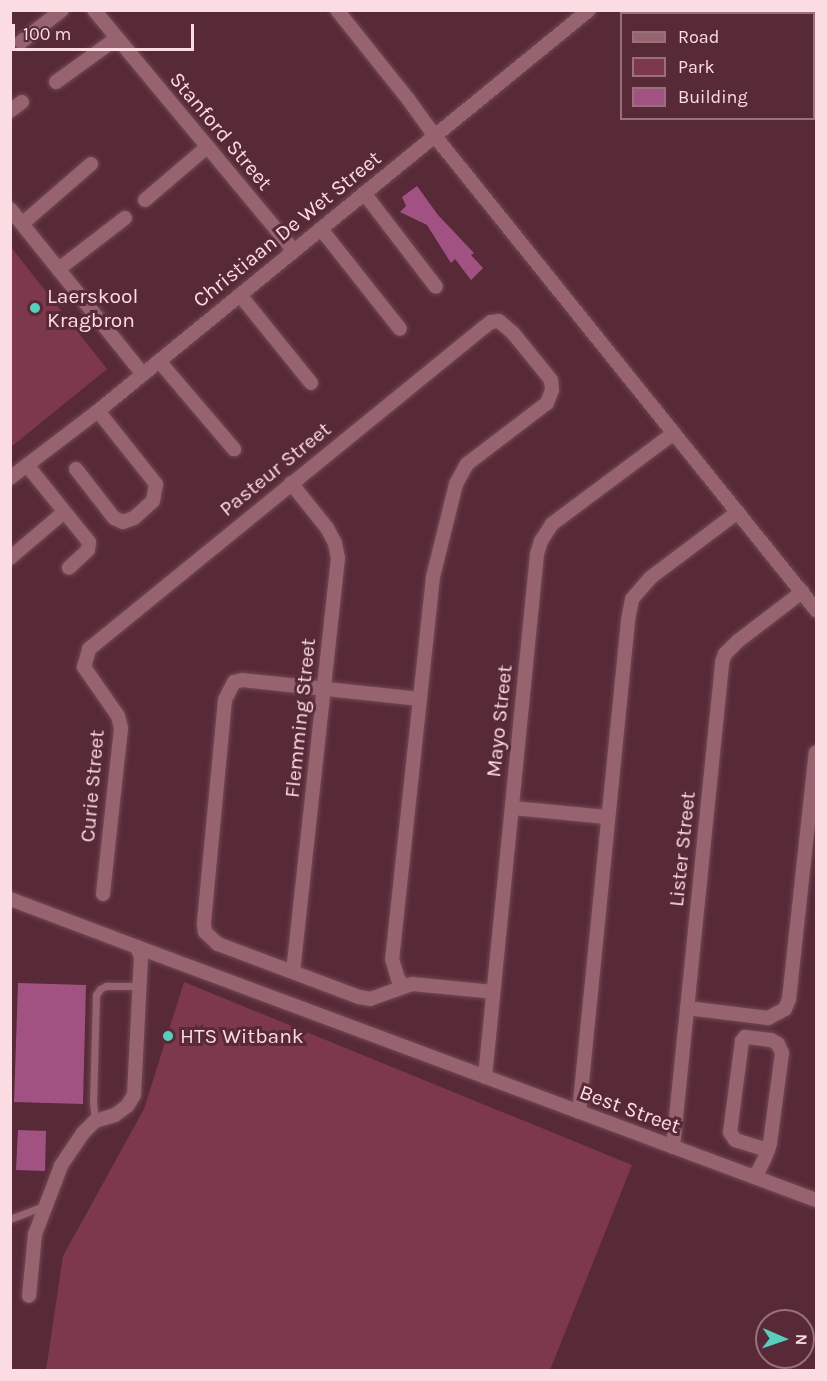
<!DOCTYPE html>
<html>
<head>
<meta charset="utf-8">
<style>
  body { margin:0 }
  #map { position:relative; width:827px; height:1381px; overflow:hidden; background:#582a37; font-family:Karla,sans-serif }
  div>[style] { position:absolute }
  .green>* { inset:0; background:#7d384c }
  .building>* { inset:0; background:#a15283 }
  .roads { filter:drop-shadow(0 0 2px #714955) drop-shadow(0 0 2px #714955) }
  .lane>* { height:7px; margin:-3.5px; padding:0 3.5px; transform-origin:3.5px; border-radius:3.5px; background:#97636f }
  .street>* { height:14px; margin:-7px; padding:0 7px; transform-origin:7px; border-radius:7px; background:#97636f }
  .dots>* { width:16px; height:16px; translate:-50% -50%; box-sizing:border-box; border:3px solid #582a37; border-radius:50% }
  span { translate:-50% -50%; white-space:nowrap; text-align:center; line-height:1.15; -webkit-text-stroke:6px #582a37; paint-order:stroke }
  .street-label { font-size:21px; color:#fbdce2 }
  .poi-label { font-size:21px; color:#fbdce2 }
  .left { translate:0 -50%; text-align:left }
  .frame { position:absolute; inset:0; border:12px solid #fbdce2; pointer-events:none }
  .legend { position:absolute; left:620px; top:12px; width:195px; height:108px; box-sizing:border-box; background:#582a37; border:2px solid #99717b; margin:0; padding:8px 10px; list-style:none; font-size:18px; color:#fbdce2 }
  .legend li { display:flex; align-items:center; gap:12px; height:30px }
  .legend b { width:30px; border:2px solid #99717b }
  .north { position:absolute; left:755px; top:1309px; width:60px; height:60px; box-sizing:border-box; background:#582a37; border:2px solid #99717b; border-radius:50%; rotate:92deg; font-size:16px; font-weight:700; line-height:24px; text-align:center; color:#fbdce2 }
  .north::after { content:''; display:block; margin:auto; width:21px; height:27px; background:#59cebf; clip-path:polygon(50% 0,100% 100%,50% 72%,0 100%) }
  .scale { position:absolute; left:12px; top:24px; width:182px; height:27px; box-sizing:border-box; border:3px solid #fbdce2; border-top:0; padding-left:8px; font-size:18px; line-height:21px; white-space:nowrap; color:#fbdce2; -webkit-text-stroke:4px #582a37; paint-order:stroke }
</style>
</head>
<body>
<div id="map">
  <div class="green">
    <div style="clip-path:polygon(11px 247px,107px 369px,11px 447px,10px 447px)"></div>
    <div style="clip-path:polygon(184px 982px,632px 1165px,550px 1370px,46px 1370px,63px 1256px,144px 1109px)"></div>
  </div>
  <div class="building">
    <div style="clip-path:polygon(417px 186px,438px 215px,474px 253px,471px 255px,483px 268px,471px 280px,455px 259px,451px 263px,427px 225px,400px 212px,406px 206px,402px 197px)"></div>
    <div style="clip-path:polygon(18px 983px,86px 985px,83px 1104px,14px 1102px)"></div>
    <div style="clip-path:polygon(18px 1130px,46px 1131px,45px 1171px,16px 1170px)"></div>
  </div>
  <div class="roads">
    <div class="lane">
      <div style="left:95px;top:1121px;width:18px;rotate:-96deg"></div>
      <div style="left:93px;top:1103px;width:108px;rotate:-88.4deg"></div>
      <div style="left:96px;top:995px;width:7px;rotate:-56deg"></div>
      <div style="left:100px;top:989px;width:7px;rotate:-27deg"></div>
      <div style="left:106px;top:986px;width:33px"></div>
      <div style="left:10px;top:1219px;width:36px;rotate:-21deg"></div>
    </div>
    <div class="street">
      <div style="left:94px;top:10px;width:313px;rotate:50.3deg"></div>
      <div style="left:337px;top:10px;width:114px;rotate:51.4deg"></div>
      <div style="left:408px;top:99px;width:44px;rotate:54.2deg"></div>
      <div style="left:434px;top:135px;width:610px;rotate:51.19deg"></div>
      <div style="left:21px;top:42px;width:52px;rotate:-38deg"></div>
      <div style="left:56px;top:82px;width:75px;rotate:-35.8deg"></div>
      <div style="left:10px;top:111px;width:15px;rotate:-37deg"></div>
      <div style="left:364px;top:193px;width:118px;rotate:52.5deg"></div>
      <div style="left:145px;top:200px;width:82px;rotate:-40.5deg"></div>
      <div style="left:10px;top:209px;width:211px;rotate:51.2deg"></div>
      <div style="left:23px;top:223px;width:90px;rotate:-40.9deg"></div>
      <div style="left:321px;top:229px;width:127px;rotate:51.7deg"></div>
      <div style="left:60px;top:268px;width:82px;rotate:-37.6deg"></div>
      <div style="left:240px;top:295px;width:113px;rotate:51.1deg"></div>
      <div style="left:159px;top:361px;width:116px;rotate:49.6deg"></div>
      <div style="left:27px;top:465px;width:99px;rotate:51.2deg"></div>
      <div style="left:89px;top:542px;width:8px;rotate:97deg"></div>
      <div style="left:88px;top:550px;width:26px;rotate:137deg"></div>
      <div style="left:76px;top:469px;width:62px;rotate:52.2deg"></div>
      <div style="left:114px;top:518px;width:10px;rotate:24deg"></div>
      <div style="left:123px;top:522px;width:12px;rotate:-20deg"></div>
      <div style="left:134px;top:518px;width:25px;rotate:-42deg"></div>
      <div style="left:153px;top:501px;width:17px;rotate:-80deg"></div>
      <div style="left:156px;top:484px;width:93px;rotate:-128.5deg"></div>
      <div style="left:10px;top:478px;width:111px;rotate:-37.3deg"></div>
      <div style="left:98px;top:411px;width:634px;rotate:-39.24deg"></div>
      <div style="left:291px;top:483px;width:58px;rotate:51.3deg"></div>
      <div style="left:327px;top:528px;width:17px;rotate:62deg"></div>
      <div style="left:335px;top:543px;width:15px;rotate:79deg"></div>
      <div style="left:338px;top:558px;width:416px;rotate:96.2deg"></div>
      <div style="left:10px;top:558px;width:71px;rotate:-40.4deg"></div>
      <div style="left:420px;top:699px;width:179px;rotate:-173.9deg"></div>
      <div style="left:242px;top:680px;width:8px;rotate:166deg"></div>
      <div style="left:234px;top:682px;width:20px;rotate:117deg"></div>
      <div style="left:225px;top:700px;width:225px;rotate:95.4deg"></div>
      <div style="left:204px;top:924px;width:8px;rotate:83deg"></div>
      <div style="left:205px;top:932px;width:18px;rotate:43deg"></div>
      <div style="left:218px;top:944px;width:151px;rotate:20.6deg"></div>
      <div style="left:359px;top:997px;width:11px;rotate:10deg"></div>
      <div style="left:370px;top:999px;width:45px;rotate:-19.7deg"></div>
      <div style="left:412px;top:984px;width:81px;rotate:5.6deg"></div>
      <div style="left:512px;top:808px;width:96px;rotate:5.4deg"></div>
      <div style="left:103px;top:894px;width:167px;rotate:-83.8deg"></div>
      <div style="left:121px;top:728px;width:12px;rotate:-104deg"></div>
      <div style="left:118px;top:716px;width:60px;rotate:-124.8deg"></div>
      <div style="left:84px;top:667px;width:19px;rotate:-74deg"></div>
      <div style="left:89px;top:649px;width:508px;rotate:-39.17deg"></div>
      <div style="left:483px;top:328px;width:10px;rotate:-37deg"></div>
      <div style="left:491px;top:322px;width:8px;rotate:-7deg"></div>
      <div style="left:499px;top:321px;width:18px;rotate:41deg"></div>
      <div style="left:513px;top:333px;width:60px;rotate:51deg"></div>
      <div style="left:551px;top:380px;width:10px;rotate:84deg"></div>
      <div style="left:552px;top:390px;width:14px;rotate:111deg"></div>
      <div style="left:547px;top:403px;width:101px;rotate:142.7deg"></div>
      <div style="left:467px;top:464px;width:23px;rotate:119deg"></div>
      <div style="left:456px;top:484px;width:96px;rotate:103.9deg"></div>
      <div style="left:433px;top:577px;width:384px;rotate:96.1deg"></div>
      <div style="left:392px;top:959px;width:21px;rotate:73deg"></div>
      <div style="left:398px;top:979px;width:8px;rotate:50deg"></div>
      <div style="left:10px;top:899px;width:136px;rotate:20.7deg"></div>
      <div style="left:137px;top:947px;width:11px;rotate:68deg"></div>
      <div style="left:141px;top:957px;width:138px;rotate:92.9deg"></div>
      <div style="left:134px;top:1095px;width:13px;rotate:122deg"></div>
      <div style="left:127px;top:1106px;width:15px;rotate:143deg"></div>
      <div style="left:115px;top:1115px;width:21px;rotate:163deg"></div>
      <div style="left:95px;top:1121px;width:17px;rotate:135deg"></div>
      <div style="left:83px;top:1133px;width:40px;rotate:124deg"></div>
      <div style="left:61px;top:1166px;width:73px;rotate:110.9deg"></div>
      <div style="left:35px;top:1234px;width:62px;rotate:95.5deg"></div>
      <div style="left:137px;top:947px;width:725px;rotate:20.44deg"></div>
      <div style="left:687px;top:1008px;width:82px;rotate:7deg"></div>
      <div style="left:768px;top:1018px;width:19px;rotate:-28deg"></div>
      <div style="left:785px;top:1009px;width:11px;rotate:-68deg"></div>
      <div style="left:789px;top:999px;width:248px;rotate:-83.8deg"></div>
      <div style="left:485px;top:1077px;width:526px;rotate:-84.32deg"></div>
      <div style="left:537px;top:554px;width:14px;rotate:-73deg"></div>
      <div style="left:541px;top:541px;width:20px;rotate:-57deg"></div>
      <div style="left:552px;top:524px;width:152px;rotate:-36.7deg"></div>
      <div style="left:579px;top:1112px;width:494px;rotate:-84.3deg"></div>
      <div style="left:628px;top:620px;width:21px;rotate:-79deg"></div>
      <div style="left:632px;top:599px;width:28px;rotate:-49deg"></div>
      <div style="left:650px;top:578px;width:110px;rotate:-36.9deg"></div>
      <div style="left:673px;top:1147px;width:487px;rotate:-84.2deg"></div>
      <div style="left:722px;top:662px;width:9px;rotate:-69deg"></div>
      <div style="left:725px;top:654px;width:18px;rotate:-45deg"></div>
      <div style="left:738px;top:641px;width:81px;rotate:-37.4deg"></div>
      <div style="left:755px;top:1177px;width:19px;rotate:-62deg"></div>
      <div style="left:764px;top:1160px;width:11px;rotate:-68deg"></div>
      <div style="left:768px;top:1150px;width:7px;rotate:-74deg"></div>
      <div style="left:770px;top:1143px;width:91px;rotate:-82.4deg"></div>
      <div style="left:782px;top:1053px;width:10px;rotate:-114deg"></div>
      <div style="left:778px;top:1044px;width:8px;rotate:-150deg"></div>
      <div style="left:771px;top:1040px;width:26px;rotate:-173deg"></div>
      <div style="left:745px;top:1037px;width:5px;rotate:127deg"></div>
      <div style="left:742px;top:1041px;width:92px;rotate:97.5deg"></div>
      <div style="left:730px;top:1132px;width:9px;rotate:58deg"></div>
      <div style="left:735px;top:1140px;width:34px;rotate:17deg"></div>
    </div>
  </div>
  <div class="dots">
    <div style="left:35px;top:308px;background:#59cebf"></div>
    <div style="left:168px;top:1036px;background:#59cebf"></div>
  </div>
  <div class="street-label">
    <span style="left:221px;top:131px;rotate:50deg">Stanford Street</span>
    <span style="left:287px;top:229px;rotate:-39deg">Christiaan De Wet Street</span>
    <span style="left:275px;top:469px;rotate:-39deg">Pasteur Street</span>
    <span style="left:300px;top:718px;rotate:-84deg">Flemming Street</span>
    <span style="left:499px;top:721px;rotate:-84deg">Mayo Street</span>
    <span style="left:92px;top:786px;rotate:-85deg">Curie Street</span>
    <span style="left:682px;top:849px;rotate:-84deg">Lister Street</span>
    <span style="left:630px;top:1109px;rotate:20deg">Best Street</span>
  </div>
  <div class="poi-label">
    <span class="left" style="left:47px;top:308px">Laerskool<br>Kragbron</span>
    <span class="left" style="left:180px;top:1036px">HTS Witbank</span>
  </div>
  <div class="frame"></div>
  <ul class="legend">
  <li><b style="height:8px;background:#97636f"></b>Road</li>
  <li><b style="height:16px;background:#7d384c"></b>Park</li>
  <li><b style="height:16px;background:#a15283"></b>Building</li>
  </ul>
  <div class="north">N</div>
  <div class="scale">100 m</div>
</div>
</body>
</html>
